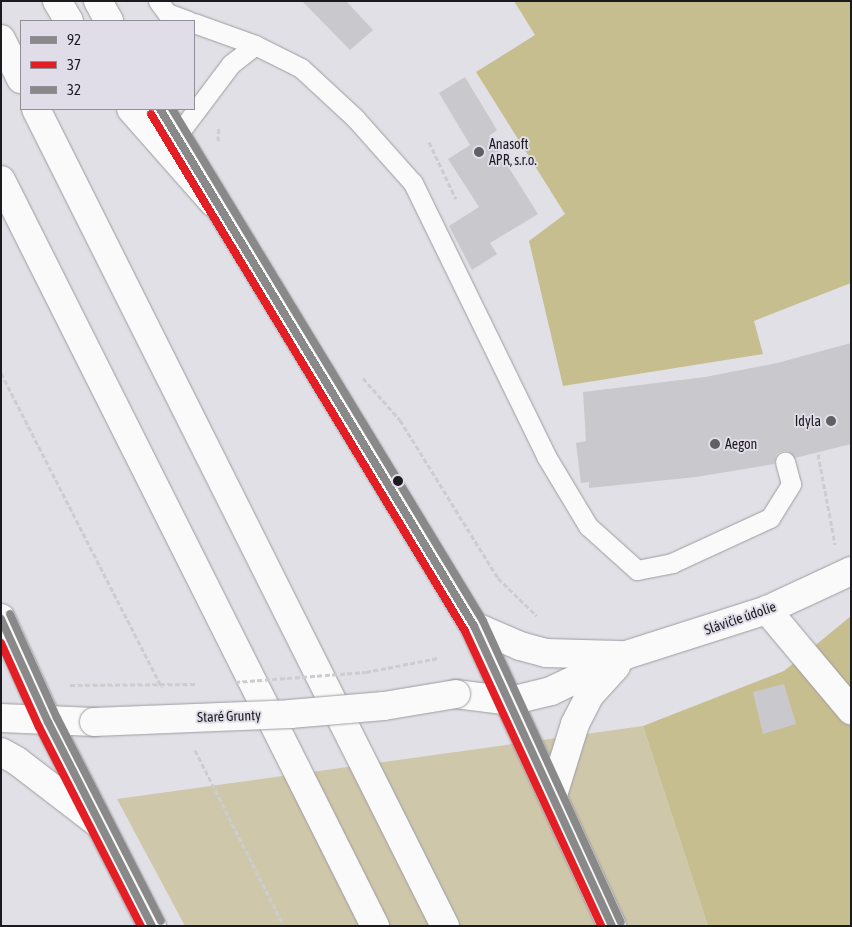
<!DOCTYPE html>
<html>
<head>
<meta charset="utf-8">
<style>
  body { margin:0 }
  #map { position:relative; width:852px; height:927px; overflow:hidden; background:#e1e0e6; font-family:"Asap Condensed",sans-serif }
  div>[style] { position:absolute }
  .green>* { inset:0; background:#cec7aa }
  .forest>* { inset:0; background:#c7be90 }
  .building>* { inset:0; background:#c9c8cd }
  .path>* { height:3px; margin-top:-1.5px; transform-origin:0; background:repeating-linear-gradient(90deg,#cdccce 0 5px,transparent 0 7.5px) }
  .roads { filter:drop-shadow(0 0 1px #9d9ca1) drop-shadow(0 0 1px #9d9ca1) }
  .lane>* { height:19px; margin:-9.5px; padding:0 9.5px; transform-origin:9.5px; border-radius:9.5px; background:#fafafb }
  .street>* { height:28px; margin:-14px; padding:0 14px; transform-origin:14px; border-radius:14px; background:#fafafb }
  .secondary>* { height:28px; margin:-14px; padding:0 14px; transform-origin:14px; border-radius:14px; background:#fafafb }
  .primary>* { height:28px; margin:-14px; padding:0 14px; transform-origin:14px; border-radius:14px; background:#fafafb }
  .highway>* { height:28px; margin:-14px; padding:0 14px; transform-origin:14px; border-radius:14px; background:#fafafb }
  .path-bridge>* { height:3px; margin-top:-1.5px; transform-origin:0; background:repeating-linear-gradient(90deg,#cdccce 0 5px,transparent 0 7.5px) }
  .bridges { filter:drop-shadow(0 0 1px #9d9ca1) drop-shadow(0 0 1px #9d9ca1) }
  .secondary-bridge>* { height:28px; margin:-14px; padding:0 14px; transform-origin:14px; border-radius:14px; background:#fafafb }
  .bus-1>* { height:8px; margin:-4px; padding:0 4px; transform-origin:4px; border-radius:4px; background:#898989 }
  .bus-2>* { height:8px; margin:-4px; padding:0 4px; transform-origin:4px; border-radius:4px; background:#e31e24 }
  .bus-3>* { height:8px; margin:-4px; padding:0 4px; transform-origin:4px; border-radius:4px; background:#898989 }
  .dots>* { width:14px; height:14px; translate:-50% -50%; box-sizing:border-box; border:2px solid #e0dde9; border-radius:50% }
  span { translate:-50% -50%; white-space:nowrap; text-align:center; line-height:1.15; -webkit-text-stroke:4px #e0dde9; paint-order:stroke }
  .poi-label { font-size:14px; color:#1b1a1e }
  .left { translate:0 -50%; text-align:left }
  .right { translate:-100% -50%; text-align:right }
  .street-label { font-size:14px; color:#1b1a1e }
  .frame { position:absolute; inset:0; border:2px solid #1b1a1e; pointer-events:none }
  .legend { position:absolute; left:20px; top:20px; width:175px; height:90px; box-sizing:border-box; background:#e0dde9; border:1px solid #918f98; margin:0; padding:6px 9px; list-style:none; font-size:15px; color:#1b1a1e }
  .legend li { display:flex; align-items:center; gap:10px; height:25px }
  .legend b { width:25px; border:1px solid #918f98 }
</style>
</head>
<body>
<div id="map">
  <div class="green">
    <div style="clip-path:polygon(643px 726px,708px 926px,185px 926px,117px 799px)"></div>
  </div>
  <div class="forest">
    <div style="clip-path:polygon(514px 1px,851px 1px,851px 283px,754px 321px,763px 354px,563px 386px,529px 241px,565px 214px,476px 72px,535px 35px)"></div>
    <div style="clip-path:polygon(851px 616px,851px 926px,708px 926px,643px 726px,784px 671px)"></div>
  </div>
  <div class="building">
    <div style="clip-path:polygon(302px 1px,346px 1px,373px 30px,350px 50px)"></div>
    <div style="clip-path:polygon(465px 77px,497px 130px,489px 136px,538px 214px,490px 243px,497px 254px,472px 270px,449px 226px,479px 207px,448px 159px,470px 145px,439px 93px)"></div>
    <div style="clip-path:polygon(851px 343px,851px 444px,795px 458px,788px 451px,783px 451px,777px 454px,774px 464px,696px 477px,589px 488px,589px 482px,581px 483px,576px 443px,586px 441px,583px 392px,705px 377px,777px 363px)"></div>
    <div style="clip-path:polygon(784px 684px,796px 724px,763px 734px,753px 692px)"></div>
  </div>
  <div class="path">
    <div style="left:218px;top:141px;width:14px;rotate:-86deg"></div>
    <div style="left:429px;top:142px;width:63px;rotate:64.7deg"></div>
    <div style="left:1px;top:373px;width:353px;rotate:62.9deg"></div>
    <div style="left:363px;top:378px;width:56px;rotate:48.6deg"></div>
    <div style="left:400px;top:420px;width:186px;rotate:58.2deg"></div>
    <div style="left:498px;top:578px;width:54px;rotate:44.3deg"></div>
    <div style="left:818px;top:454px;width:92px;rotate:79.3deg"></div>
    <div style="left:195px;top:750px;width:197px;rotate:63.2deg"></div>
  </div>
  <div class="roads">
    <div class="lane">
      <div style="left:158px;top:1px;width:15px;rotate:53deg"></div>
      <div style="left:167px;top:13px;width:23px;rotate:20deg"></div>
      <div style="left:194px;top:23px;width:65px;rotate:19.8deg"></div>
      <div style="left:255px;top:45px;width:51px;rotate:26.6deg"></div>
      <div style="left:301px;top:68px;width:74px;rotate:42.8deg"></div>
      <div style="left:355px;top:118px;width:87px;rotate:48.3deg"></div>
      <div style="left:413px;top:183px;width:304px;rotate:64deg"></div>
      <div style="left:546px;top:456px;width:82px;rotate:59deg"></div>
      <div style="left:588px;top:526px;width:66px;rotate:41.9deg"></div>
      <div style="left:637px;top:570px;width:36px;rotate:-11deg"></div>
      <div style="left:672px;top:563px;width:108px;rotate:-24.7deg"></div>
      <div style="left:770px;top:518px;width:40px;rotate:-58deg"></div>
      <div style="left:791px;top:484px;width:23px;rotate:-105deg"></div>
      <div style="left:176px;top:137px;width:91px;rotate:-53deg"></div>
      <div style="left:231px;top:64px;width:31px;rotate:-38deg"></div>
    </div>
    <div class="street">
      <div style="left:767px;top:610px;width:131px;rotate:50deg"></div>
      <div style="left:474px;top:626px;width:50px;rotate:23.5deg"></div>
      <div style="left:520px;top:646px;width:27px;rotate:15deg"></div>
      <div style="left:546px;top:653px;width:73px;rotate:1.6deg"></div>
      <div style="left:510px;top:701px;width:42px;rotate:-13.7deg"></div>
      <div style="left:551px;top:691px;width:83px;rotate:-25.6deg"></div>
      <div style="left:626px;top:655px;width:148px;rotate:-17.7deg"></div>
      <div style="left:767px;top:610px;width:93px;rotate:-24.9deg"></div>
      <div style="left:553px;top:795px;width:74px;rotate:-72.8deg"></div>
      <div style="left:575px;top:724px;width:33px;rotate:-63deg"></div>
      <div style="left:590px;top:695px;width:39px;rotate:-48deg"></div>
    </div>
    <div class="secondary">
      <div style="left:456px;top:694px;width:54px;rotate:7.4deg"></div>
      <div style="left:1px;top:718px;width:93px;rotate:2.5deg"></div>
      <div style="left:1px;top:752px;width:18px;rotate:29deg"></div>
      <div style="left:17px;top:761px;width:103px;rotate:37.5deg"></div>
    </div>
    <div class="primary">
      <div style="left:98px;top:1px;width:23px;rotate:61deg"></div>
      <div style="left:160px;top:109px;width:605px;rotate:58.73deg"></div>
      <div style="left:474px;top:626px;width:330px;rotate:65.3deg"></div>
      <div style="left:1px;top:618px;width:114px;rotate:65.7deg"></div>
      <div style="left:48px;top:722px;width:229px;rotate:63deg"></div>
    </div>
    <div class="highway">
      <div style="left:57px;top:1px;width:23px;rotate:59deg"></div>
      <div style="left:1px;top:39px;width:45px;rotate:63.4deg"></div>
      <div style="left:36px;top:109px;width:914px;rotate:63.41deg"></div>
      <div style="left:131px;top:109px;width:125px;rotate:48.6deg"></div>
      <div style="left:1px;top:180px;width:835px;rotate:63.37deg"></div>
    </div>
  </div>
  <div class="path-bridge">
    <div style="left:235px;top:682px;width:131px;rotate:-4.4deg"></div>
    <div style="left:366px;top:672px;width:73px;rotate:-11deg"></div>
    <div style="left:70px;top:685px;width:127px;rotate:-0.5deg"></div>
  </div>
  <div class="bridges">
    <div class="secondary-bridge">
      <div style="left:94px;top:722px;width:196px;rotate:-2.3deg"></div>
      <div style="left:290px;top:714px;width:94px;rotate:-4.9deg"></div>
      <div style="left:384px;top:706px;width:73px;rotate:-9.5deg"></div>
    </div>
  </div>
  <div class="bus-1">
    <div style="left:160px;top:109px;width:605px;rotate:58.73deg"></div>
    <div style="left:474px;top:626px;width:330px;rotate:65.3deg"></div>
    <div style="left:1px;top:619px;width:113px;rotate:65.5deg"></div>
    <div style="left:48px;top:722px;width:229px;rotate:63deg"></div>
  </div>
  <div class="bus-2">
    <div style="left:151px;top:114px;width:605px;rotate:58.73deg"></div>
    <div style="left:465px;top:631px;width:325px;rotate:65.2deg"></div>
    <div style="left:1px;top:643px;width:92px;rotate:65.7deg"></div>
    <div style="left:39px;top:727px;width:224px;rotate:62.9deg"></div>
  </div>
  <div class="bus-3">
    <div style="left:172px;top:109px;width:599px;rotate:58.72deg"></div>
    <div style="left:483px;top:621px;width:331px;rotate:65.4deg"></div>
    <div style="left:10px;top:614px;width:114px;rotate:65.7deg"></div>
    <div style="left:57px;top:718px;width:228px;rotate:62.9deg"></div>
  </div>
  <div class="dots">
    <div style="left:479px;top:152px;background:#605f64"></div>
    <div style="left:831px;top:421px;background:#605f64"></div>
    <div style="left:715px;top:444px;background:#605f64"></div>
    <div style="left:398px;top:481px;background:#1b1a1e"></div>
  </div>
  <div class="poi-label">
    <span class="left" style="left:489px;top:152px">Anasoft<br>APR, s.r.o.</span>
    <span class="right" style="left:821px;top:421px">Idyla</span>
    <span class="left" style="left:725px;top:444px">Aegon</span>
  </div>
  <div class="street-label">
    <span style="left:740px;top:618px;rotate:-19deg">Slávičie údolie</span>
    <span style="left:229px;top:716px;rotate:-2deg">Staré Grunty</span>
  </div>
  <div class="frame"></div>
  <ul class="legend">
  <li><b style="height:6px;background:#898989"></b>92</li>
  <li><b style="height:6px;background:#e31e24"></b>37</li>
  <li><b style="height:6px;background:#898989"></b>32</li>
  </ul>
</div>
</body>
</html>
